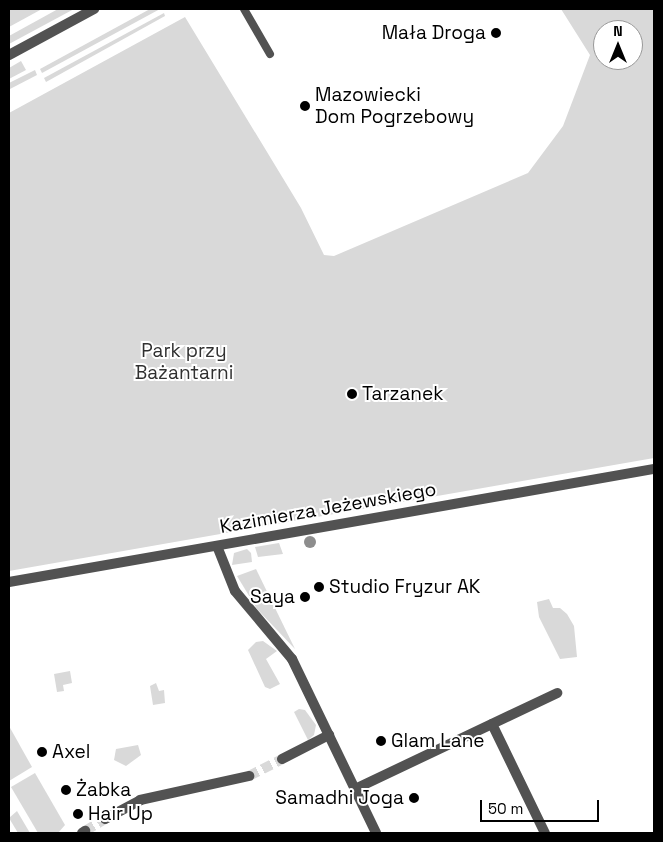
<!DOCTYPE html>
<html>
<head>
<meta charset="utf-8">
<style>
  body { margin:0 }
  #map { position:relative; width:663px; height:842px; overflow:hidden; background:#fff; font-family:"Space Grotesk",sans-serif }
  div>[style] { position:absolute }
  .green>* { inset:0; background:#d9d9d9 }
  .street-tunnel>* { height:10px; margin-top:-5px; transform-origin:0; background:repeating-linear-gradient(90deg,#d9d9d9 0 10px,transparent 0 15px) }
  .lane>* { height:8px; margin:-4px; padding:0 4px; transform-origin:4px; border-radius:4px; background:#525252 }
  .street>* { height:10px; margin:-5px; padding:0 5px; transform-origin:5px; border-radius:5px; background:#525252 }
  .trees>* { width:12px; height:12px; margin:-6px; border-radius:50%; background:#8d8d8d }
  .dots>* { width:14px; height:14px; translate:-50% -50%; box-sizing:border-box; border:2px solid #fff; border-radius:50% }
  span { translate:-50% -50%; white-space:nowrap; text-align:center; line-height:1.15; -webkit-text-stroke:4px #fff; paint-order:stroke }
  .poi-label { font-size:19px; color:#000 }
  .right { translate:-100% -50%; text-align:right }
  .left { translate:0 -50%; text-align:left }
  .park-label { font-size:19px; color:#303030 }
  .street-label { font-size:19px; color:#000 }
  .frame { position:absolute; inset:0; border:10px solid #000; pointer-events:none }
  .north { position:absolute; left:593px; top:20px; width:50px; height:50px; box-sizing:border-box; background:#fff; border:1px solid #999; border-radius:50%; rotate:0deg; font-size:14px; font-weight:700; line-height:20px; text-align:center; color:#000 }
  .north::after { content:''; display:block; margin:auto; width:18px; height:22px; background:#000; clip-path:polygon(50% 0,100% 100%,50% 72%,0 100%) }
  .scale { position:absolute; left:480px; top:800px; width:119px; height:22px; box-sizing:border-box; border:2px solid #000; border-top:0; padding-left:6px; font-size:15px; line-height:18px; white-space:nowrap; color:#000; -webkit-text-stroke:4px #fff; paint-order:stroke }
</style>
</head>
<body>
<div id="map">
  <div class="green">
    <div style="clip-path:polygon(9px 9px,42px 9px,9px 27px)"></div>
    <div style="clip-path:polygon(58px 9px,74px 9px,9px 44px,9px 36px)"></div>
    <div style="clip-path:polygon(150px 9px,160px 9px,42px 73px,40px 69px)"></div>
    <div style="clip-path:polygon(evenodd,561px 9px,654px 9px,654px 458px,9px 571px,9px 113px,185px 17px,301px 208px,324px 255px,334px 256px,528px 173px,563px 126px,590px 55px,561px 9px,603px 30px,633px 30px,633px 60px,603px 60px,603px 30px)"></div>
    <div style="clip-path:polygon(164px 13px,165px 16px,46px 82px,44px 78px)"></div>
    <div style="clip-path:polygon(21px 61px,26px 70px,9px 79px,9px 68px)"></div>
    <div style="clip-path:polygon(35px 70px,37px 75px,10px 89px,9px 83px)"></div>
    <div style="clip-path:polygon(279px 543px,283px 554px,258px 557px,255px 547px)"></div>
    <div style="clip-path:polygon(247px 549px,251px 553px,252px 562px,232px 565px,234px 553px)"></div>
    <div style="clip-path:polygon(256px 569px,295px 649px,257px 609px,237px 576px)"></div>
    <div style="clip-path:polygon(549px 599px,553px 608px,560px 608px,567px 614px,574px 626px,577px 657px,560px 659px,539px 617px,537px 602px)"></div>
    <div style="clip-path:polygon(263px 641px,277px 651px,266px 659px,280px 684px,270px 689px,265px 687px,248px 650px,256px 642px)"></div>
    <div style="clip-path:polygon(70px 671px,72px 683px,63px 685px,64px 691px,57px 692px,54px 674px)"></div>
    <div style="clip-path:polygon(156px 683px,159px 691px,164px 690px,165px 703px,153px 705px,150px 686px)"></div>
    <div style="clip-path:polygon(299px 709px,305px 710px,316px 725px,314px 735px,308px 740px,294px 712px)"></div>
    <div style="clip-path:polygon(9px 726px,32px 767px,9px 781px)"></div>
    <div style="clip-path:polygon(138px 745px,141px 755px,126px 766px,114px 760px,116px 749px)"></div>
    <div style="clip-path:polygon(35px 773px,65px 825px,58px 833px,38px 833px,11px 787px)"></div>
    <div style="clip-path:polygon(17px 811px,30px 833px,18px 833px,9px 818px)"></div>
  </div>
  <div class="street-tunnel">
    <div style="left:249px;top:776px;width:37px;rotate:-27deg"></div>
    <div style="left:85px;top:831px;width:23px;rotate:-31deg"></div>
  </div>
  <div class="lane">
    <div style="left:244px;top:9px;width:52px;rotate:60deg"></div>
  </div>
  <div class="street">
    <div style="left:9px;top:55px;width:97px;rotate:-28.4deg"></div>
    <div style="left:217px;top:546px;width:48px;rotate:68.2deg"></div>
    <div style="left:235px;top:591px;width:89px;rotate:50deg"></div>
    <div style="left:292px;top:659px;width:193px;rotate:64.2deg"></div>
    <div style="left:9px;top:582px;width:655px;rotate:-9.94deg"></div>
    <div style="left:492px;top:724px;width:121px;rotate:64.1deg"></div>
    <div style="left:282px;top:759px;width:53px;rotate:-27.1deg"></div>
    <div style="left:355px;top:789px;width:224px;rotate:-25.4deg"></div>
    <div style="left:105px;top:819px;width:40px;rotate:-28deg"></div>
    <div style="left:140px;top:800px;width:112px;rotate:-12.4deg"></div>
    <div style="left:82px;top:833px;width:4px;rotate:-34deg"></div>
  </div>
  <div class="trees">
    <div style="left:310px;top:542px"></div>
  </div>
  <div class="dots">
    <div style="left:496px;top:33px;background:#000"></div>
    <div style="left:305px;top:106px;background:#000"></div>
    <div style="left:352px;top:394px;background:#000"></div>
    <div style="left:319px;top:587px;background:#000"></div>
    <div style="left:305px;top:597px;background:#000"></div>
    <div style="left:381px;top:741px;background:#000"></div>
    <div style="left:42px;top:752px;background:#000"></div>
    <div style="left:66px;top:790px;background:#000"></div>
    <div style="left:414px;top:798px;background:#000"></div>
    <div style="left:78px;top:814px;background:#000"></div>
  </div>
  <div class="poi-label">
    <span class="right" style="left:486px;top:33px">Mała Droga</span>
    <span class="left" style="left:315px;top:106px">Mazowiecki<br>Dom Pogrzebowy</span>
    <span class="left" style="left:362px;top:394px">Tarzanek</span>
    <span class="left" style="left:329px;top:587px">Studio Fryzur AK</span>
    <span class="right" style="left:295px;top:597px">Saya</span>
    <span class="left" style="left:391px;top:741px">Glam Lane</span>
    <span class="left" style="left:52px;top:752px">Axel</span>
    <span class="left" style="left:76px;top:790px">Żabka</span>
    <span class="right" style="left:404px;top:798px">Samadhi Joga</span>
    <span class="left" style="left:88px;top:814px">Hair Up</span>
  </div>
  <div class="park-label">
    <span style="left:184px;top:362px">Park przy<br>Bażantarni</span>
  </div>
  <div class="street-label">
    <span style="left:328px;top:508px;rotate:-10deg">Kazimierza Jeżewskiego</span>
  </div>
  <div class="frame"></div>
  <div class="north">N</div>
  <div class="scale">50 m</div>
</div>
</body>
</html>
